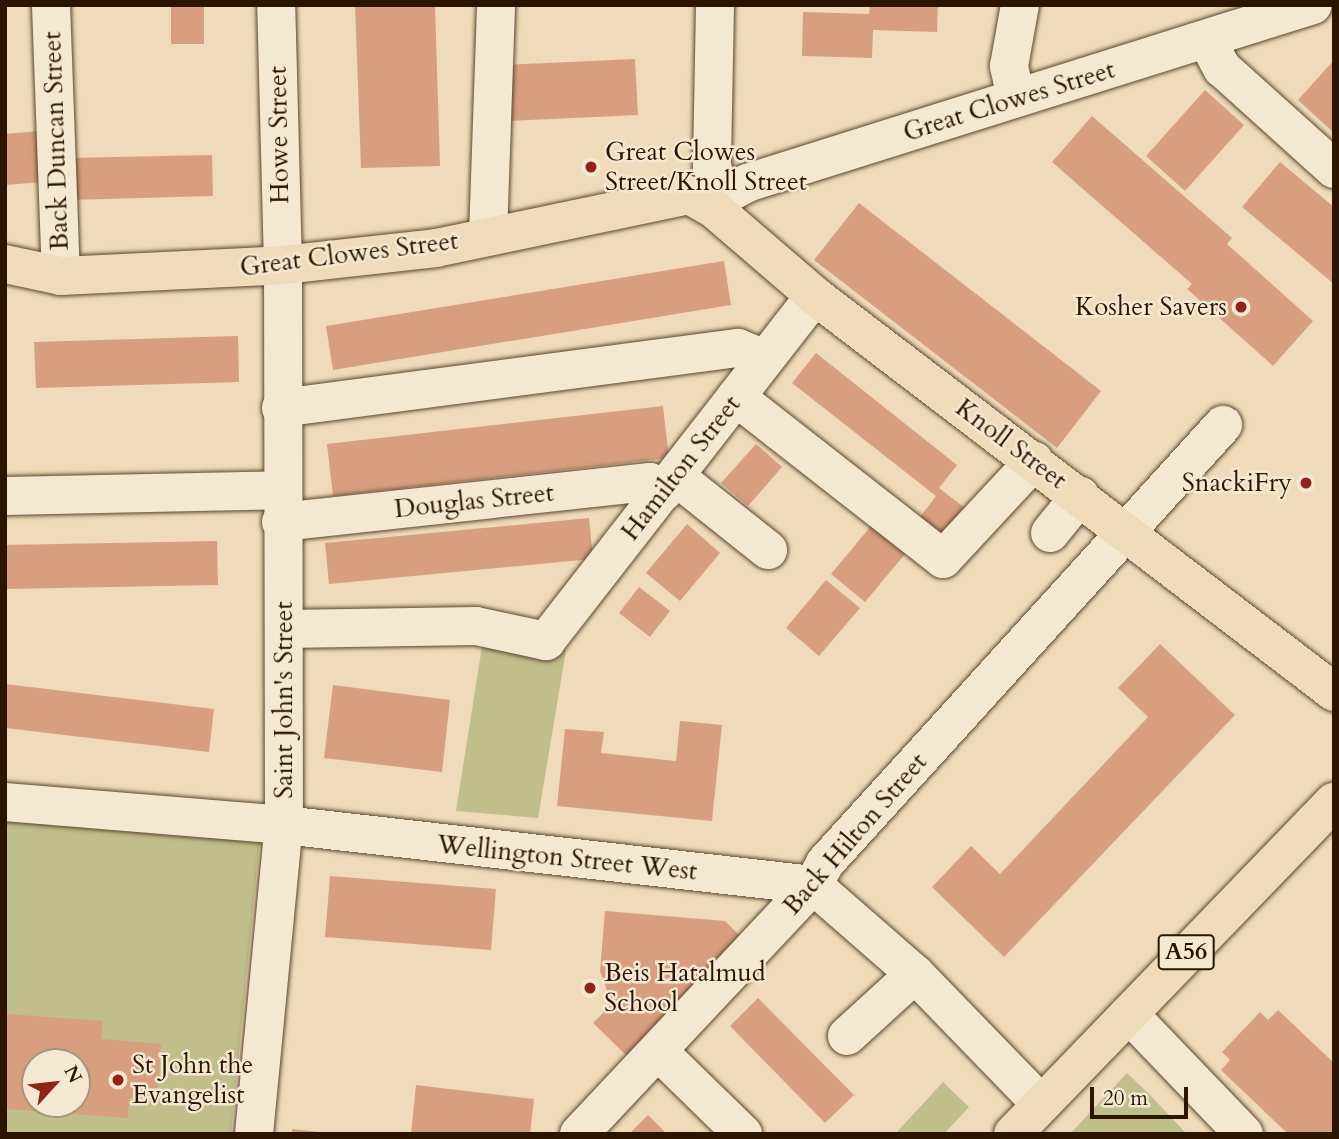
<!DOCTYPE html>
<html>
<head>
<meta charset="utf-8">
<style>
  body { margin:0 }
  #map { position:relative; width:1339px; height:1139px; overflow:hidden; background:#efdbb9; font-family:Cardo,serif }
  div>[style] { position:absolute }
  .green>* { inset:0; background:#c0be8b }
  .building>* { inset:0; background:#d79f7f }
  .roads { filter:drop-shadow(0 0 2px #5c462e) drop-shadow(0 0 2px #5c462e) }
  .minor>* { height:38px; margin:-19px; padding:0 19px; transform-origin:19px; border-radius:19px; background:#f5e8d2 }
  .major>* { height:38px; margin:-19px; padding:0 19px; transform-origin:19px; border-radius:19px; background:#efdbb9 }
  .highway>* { height:38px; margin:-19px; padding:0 19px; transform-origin:19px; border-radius:19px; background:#efdbb9 }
  .dots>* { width:19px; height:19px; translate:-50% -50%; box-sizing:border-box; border:4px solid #f5e8d2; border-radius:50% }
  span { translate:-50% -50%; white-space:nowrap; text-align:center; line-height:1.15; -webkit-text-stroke:5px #f5e8d2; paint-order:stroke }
  .shield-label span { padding:2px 5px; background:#f5e8d2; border:2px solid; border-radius:5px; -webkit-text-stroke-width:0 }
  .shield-label { font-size:24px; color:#2b1500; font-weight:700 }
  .street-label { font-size:26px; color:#2b1500 }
  .poi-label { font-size:26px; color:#2b1500 }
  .left { translate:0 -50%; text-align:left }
  .right { translate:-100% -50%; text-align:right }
  .frame { position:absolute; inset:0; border:7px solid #2b1500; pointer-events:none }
  .north { position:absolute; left:21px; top:1048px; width:70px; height:70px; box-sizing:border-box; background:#f5e8d2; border:2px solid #a4947e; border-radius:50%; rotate:63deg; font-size:19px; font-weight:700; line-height:28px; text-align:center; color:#2b1500 }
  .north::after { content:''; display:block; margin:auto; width:24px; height:32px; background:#8f2418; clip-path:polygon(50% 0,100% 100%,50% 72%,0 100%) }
  .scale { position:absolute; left:1090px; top:1087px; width:98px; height:32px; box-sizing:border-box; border:4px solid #2b1500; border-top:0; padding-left:9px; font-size:21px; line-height:24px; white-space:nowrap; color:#2b1500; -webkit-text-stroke:5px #f5e8d2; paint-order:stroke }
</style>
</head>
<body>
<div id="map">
  <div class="green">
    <div style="clip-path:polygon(484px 634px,566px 650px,538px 818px,456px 811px)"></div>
    <div style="clip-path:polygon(evenodd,5px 815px,260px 837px,231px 1134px,5px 1134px,5px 815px,35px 1062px,77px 1062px,77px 1104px,35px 1104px,35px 1062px)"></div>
    <div style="clip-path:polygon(1127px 1073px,1148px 1093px,1187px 1134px,1070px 1134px)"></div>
    <div style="clip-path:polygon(943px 1082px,969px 1107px,944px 1134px,895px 1134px)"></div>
  </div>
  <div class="building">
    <div style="clip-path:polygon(171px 5px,204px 5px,204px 44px,171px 44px)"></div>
    <div style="clip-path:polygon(355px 5px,435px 5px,440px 166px,361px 168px)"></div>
    <div style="clip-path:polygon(870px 5px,938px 5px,937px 32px,873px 30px,872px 58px,802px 56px,803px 12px,869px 14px)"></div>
    <div style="clip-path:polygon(635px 59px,638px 115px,508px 121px,505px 65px)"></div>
    <div style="clip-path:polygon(1334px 60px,1334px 133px,1298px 100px)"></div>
    <div style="clip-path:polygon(1205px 90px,1244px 125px,1185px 191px,1146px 156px)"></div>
    <div style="clip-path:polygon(1092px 116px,1232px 238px,1227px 244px,1313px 321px,1273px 366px,1187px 289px,1192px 284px,1052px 162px)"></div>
    <div style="clip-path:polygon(39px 131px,42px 182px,5px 185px,5px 134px)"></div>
    <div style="clip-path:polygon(212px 155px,213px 196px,68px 200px,67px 158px)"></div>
    <div style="clip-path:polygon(1280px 162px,1334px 207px,1334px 284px,1242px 207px)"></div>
    <div style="clip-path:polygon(859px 203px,1101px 391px,1057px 448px,814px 260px)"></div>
    <div style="clip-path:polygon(724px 261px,731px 305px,333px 370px,326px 326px)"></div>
    <div style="clip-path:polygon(238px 336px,239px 382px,36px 388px,34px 342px)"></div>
    <div style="clip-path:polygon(816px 353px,957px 465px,939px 488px,969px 511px,941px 546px,914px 525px,936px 496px,792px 383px)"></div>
    <div style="clip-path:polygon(663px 406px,669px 458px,333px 496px,327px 444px)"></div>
    <div style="clip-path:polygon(756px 444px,782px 467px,748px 506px,721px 483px)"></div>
    <div style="clip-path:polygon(589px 518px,593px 559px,329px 584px,325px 543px)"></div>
    <div style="clip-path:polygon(687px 524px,720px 553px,680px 601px,646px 573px)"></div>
    <div style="clip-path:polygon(871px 526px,905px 554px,865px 602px,831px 574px)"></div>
    <div style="clip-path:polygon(217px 541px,218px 585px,5px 589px,5px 545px)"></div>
    <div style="clip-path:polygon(826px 580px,860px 608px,819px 656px,786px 628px)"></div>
    <div style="clip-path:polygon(639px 587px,670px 611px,650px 637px,619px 613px)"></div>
    <div style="clip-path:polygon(1160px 644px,1235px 715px,1004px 957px,932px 887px,971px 846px,1000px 874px,1148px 717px,1118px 688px)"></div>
    <div style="clip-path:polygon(5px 684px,214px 709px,209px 752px,5px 728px)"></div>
    <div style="clip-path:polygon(333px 685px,450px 700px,442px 772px,324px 758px)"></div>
    <div style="clip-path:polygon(680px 721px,722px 725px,712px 821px,557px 806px,565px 729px,604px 732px,601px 753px,676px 761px)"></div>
    <div style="clip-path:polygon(330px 876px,496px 889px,491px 950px,325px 937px)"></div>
    <div style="clip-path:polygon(605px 911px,725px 921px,745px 941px,630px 1059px,593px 1023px,612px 1004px,600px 971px)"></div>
    <div style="clip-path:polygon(758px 998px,854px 1095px,825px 1123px,730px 1026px)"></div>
    <div style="clip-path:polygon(1278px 1010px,1334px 1063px,1334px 1134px,1288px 1134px,1221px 1070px,1230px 1060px,1222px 1052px,1260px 1012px,1268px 1020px)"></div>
    <div style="clip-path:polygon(evenodd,5px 1014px,103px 1021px,101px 1039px,161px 1044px,157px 1099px,130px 1097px,128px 1118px,5px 1109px,5px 1014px,35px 1062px,77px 1062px,77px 1104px,35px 1104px,35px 1062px)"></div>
    <div style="clip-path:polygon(416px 1085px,534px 1099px,530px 1134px,411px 1134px)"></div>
    <div style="clip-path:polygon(648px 1115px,667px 1134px,629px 1134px)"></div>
    <div style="clip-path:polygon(292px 1129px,320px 1132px,320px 1134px,292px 1134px)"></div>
  </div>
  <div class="roads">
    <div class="minor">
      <div style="left:51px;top:5px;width:271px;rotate:87.9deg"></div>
      <div style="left:715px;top:5px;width:161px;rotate:91.1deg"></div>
      <div style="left:712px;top:166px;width:32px;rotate:74deg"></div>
      <div style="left:1208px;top:42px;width:30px;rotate:62deg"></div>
      <div style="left:1222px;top:68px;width:151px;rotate:42deg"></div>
      <div style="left:1016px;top:97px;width:32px;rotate:-103deg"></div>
      <div style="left:1009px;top:66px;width:62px;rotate:-79.8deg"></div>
      <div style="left:714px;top:209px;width:14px;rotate:-60deg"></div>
      <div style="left:721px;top:197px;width:30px;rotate:-28deg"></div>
      <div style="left:747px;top:183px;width:593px;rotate:-17.46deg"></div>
      <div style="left:488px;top:236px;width:231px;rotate:-88deg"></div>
      <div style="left:736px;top:397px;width:263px;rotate:38deg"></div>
      <div style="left:943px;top:559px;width:134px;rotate:-47.1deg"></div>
      <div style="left:281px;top:408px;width:461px;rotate:-7.5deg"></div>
      <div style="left:738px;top:348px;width:29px;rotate:22deg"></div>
      <div style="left:675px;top:476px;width:119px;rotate:38.5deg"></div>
      <div style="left:5px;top:496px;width:276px;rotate:-1.2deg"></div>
      <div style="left:281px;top:522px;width:371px;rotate:-6.2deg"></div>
      <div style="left:650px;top:482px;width:17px;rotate:33deg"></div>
      <div style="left:1050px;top:533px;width:48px;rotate:-51deg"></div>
      <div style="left:285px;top:629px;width:191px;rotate:-0.9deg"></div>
      <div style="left:476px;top:626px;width:72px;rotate:12.1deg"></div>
      <div style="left:546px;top:641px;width:437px;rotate:-52.1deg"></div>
      <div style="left:5px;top:802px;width:280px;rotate:4.7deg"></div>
      <div style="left:284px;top:825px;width:532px;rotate:6.47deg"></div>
      <div style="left:813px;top:885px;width:135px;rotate:41.1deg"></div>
      <div style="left:915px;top:974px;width:181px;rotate:45.9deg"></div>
      <div style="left:1129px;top:1014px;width:166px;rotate:46.2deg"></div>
      <div style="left:847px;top:1036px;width:92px;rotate:-42.4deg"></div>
      <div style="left:658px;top:1051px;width:119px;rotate:44.3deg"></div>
      <div style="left:254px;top:1134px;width:310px;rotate:-84.5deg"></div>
      <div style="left:284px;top:825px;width:560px;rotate:-90.1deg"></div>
      <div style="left:283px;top:265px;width:260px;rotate:-91.5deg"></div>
      <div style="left:579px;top:1134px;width:342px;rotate:-46.8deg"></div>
      <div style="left:813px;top:885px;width:25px;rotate:-61deg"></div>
      <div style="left:825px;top:863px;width:592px;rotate:-47.74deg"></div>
    </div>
    <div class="major">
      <div style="left:5px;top:264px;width:57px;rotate:12.1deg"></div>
      <div style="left:61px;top:276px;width:222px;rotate:-2.8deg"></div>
      <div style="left:283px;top:265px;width:154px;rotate:-6.3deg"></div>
      <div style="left:436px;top:248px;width:258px;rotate:-11.8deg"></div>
      <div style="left:689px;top:195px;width:29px;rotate:29deg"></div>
      <div style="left:714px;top:209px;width:133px;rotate:40.7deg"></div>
      <div style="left:815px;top:296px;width:653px;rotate:37.34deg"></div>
    </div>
    <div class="highway">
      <div style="left:1013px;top:1134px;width:462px;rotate:-46deg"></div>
    </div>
  </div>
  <div class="dots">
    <div style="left:591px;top:167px;background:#8f2418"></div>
    <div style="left:1241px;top:307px;background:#8f2418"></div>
    <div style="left:1306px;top:483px;background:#8f2418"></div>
    <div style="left:590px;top:988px;background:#8f2418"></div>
    <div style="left:118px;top:1080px;background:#8f2418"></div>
  </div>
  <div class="shield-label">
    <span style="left:1186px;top:952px">A56</span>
  </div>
  <div class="street-label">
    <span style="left:1009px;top:101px;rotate:-17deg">Great Clowes Street</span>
    <span style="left:279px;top:135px;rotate:-91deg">Howe Street</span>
    <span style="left:56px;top:141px;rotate:-92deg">Back Duncan Street</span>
    <span style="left:349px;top:254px;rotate:-7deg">Great Clowes Street</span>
    <span style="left:1011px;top:444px;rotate:37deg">Knoll Street</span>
    <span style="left:681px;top:468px;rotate:-52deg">Hamilton Street</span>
    <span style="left:474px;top:501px;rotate:-6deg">Douglas Street</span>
    <span style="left:284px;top:700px;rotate:-90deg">Saint John's Street</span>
    <span style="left:855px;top:834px;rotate:-49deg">Back Hilton Street</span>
    <span style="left:567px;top:858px;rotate:6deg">Wellington Street West</span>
  </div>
  <div class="poi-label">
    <span class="left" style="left:605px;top:167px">Great Clowes<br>Street/Knoll Street</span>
    <span class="right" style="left:1227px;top:307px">Kosher Savers</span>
    <span class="right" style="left:1292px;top:483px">SnackiFry</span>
    <span class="left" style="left:604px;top:988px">Beis Hatalmud<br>School</span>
    <span class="left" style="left:132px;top:1080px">St John the<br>Evangelist</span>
  </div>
  <div class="frame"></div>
  <div class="north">N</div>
  <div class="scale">20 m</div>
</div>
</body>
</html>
